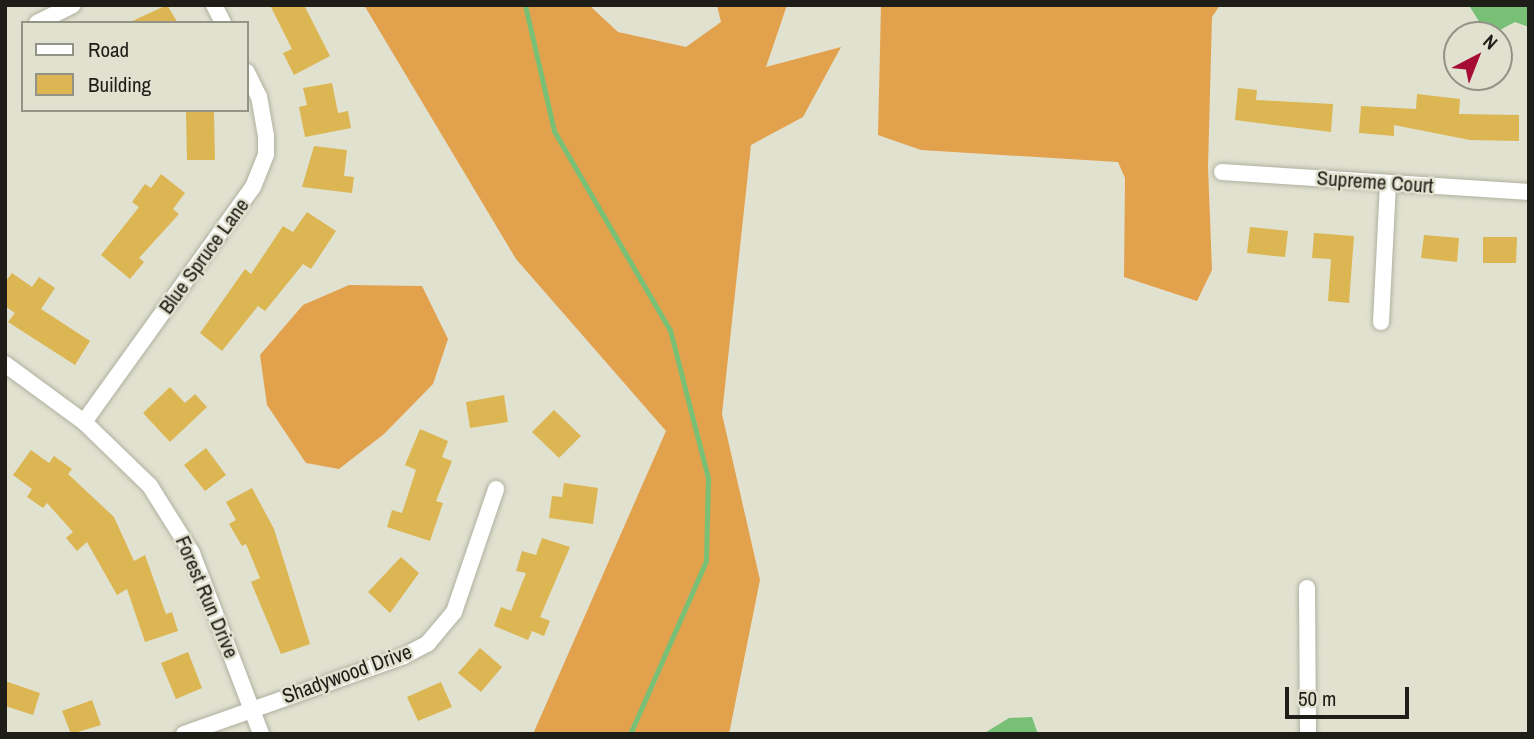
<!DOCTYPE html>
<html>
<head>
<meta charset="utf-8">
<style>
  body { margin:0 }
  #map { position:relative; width:1534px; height:739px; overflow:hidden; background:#e1e1d0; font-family:"Archivo Narrow",sans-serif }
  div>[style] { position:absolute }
  .forest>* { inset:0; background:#e2a14d }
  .water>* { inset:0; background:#79c077 }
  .stream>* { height:5px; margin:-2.5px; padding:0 2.5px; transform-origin:2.5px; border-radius:2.5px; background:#79c077 }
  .building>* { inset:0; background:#dbb652 }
  .roads { filter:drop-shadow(0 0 2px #b0b0a0) drop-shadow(0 0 2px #b0b0a0) }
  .minor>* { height:16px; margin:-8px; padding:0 8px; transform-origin:8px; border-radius:8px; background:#fff }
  span { translate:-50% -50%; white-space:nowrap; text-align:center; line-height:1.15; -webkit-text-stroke:5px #e1e1d0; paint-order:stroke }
  .street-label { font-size:21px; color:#1e1d17 }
  .frame { position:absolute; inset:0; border:7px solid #1e1d17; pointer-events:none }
  .legend { position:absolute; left:21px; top:21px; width:228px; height:91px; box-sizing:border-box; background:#e1e1d0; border:2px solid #939386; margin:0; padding:9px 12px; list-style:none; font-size:21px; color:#1e1d17 }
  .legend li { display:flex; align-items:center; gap:14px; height:35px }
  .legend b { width:35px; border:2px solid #939386 }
  .north { position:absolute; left:1443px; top:21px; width:70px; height:70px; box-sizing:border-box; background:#e1e1d0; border:2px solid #939386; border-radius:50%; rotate:42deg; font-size:19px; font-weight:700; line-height:28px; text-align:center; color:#1e1d17 }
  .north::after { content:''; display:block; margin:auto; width:24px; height:32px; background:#a60d35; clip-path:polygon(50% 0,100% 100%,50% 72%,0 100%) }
  .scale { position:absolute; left:1285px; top:687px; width:124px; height:32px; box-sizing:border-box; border:4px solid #1e1d17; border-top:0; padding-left:9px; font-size:21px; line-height:24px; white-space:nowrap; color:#1e1d17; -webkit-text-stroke:5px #e1e1d0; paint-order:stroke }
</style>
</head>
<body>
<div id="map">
  <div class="forest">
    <div style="clip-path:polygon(364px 5px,589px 5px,618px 32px,686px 47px,721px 22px,717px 5px,787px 5px,766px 67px,841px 47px,803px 117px,751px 145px,722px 414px,760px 580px,729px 734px,533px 734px,666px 431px,516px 259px)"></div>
    <div style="clip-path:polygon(881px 5px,1220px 5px,1212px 17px,1208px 167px,1212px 270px,1197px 301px,1124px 277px,1125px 178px,1118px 162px,921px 150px,878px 135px)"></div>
    <div style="clip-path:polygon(349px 285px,422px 286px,448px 339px,433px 384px,384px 434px,339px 469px,306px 463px,267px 405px,260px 355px,303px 305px)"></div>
  </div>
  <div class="water">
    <div style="clip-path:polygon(1529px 5px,1529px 27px,1515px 22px,1498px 31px,1480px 23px,1470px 7px)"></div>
    <div style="clip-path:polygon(1032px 717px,1038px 734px,983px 734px,1009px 718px)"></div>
  </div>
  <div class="stream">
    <div style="left:525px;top:5px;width:129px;rotate:77deg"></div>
    <div style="left:554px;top:131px;width:230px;rotate:59.8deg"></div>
    <div style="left:670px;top:330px;width:153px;rotate:75.6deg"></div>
    <div style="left:708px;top:478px;width:83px;rotate:91.4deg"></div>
    <div style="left:706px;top:561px;width:189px;rotate:113.7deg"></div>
  </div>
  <div class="building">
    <div style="clip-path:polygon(167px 5px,178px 23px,128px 23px)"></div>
    <div style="clip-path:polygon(270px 5px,304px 5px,330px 56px,294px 75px,283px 53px,292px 49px)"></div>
    <div style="clip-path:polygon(332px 83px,338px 113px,348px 111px,351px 128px,305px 137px,299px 107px,307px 105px,303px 88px)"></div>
    <div style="clip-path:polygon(1238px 88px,1257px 90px,1256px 100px,1333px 104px,1331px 132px,1235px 120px)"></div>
    <div style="clip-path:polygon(1417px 94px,1460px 99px,1459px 114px,1519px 115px,1519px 141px,1470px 140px,1394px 125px,1394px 136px,1359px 133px,1361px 106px,1416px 109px)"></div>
    <div style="clip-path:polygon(186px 112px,214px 112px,215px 160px,187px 160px)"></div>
    <div style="clip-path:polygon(314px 146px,347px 150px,344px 176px,354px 177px,352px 193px,302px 187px)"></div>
    <div style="clip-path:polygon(161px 174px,185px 193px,173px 209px,179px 214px,139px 258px,144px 262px,130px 279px,101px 255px,139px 207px,132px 202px,145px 184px,151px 188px)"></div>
    <div style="clip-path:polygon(307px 212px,336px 231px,311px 269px,303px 264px,265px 311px,258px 306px,222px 351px,200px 333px,245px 269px,251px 274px,283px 226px,293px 232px)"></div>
    <div style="clip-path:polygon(1250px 227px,1288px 231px,1285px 257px,1247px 253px)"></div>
    <div style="clip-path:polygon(1314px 233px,1354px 236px,1349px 303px,1328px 301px,1331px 259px,1312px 258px)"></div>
    <div style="clip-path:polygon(1424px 235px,1459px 238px,1457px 262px,1421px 258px)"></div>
    <div style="clip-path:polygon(1483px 237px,1517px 237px,1516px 263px,1483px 263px)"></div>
    <div style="clip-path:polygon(12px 273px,32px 287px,39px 277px,55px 288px,41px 309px,90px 341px,75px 365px,8px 322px,15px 313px,5px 306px,5px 282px)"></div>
    <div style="clip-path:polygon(170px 387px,185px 403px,195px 394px,207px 407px,170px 442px,143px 413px)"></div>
    <div style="clip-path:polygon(504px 395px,508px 422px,470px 428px,466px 402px)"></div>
    <div style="clip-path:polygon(554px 410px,581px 436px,559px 458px,532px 432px)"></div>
    <div style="clip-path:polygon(420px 429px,448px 441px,442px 457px,452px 461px,436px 501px,443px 503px,430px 541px,387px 527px,392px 510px,402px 513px,416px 470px,405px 465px)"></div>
    <div style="clip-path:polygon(206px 448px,226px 475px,205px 491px,184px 465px)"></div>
    <div style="clip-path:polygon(31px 450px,49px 463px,54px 456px,72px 469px,68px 474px,114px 517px,134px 561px,145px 555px,166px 614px,172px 612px,178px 631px,145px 642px,127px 589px,117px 595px,87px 542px,77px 551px,66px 538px,73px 532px,47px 503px,43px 508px,27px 497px,32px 489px,13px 475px)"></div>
    <div style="clip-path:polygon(564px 483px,598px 488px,593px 524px,549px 518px,552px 496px,562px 497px)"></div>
    <div style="clip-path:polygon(252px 488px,274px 529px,310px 644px,281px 654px,251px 582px,260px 578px,246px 544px,242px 546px,229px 524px,236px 520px,226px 502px)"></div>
    <div style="clip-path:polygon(542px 538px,570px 547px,540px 617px,550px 621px,544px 636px,532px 631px,528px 640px,494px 626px,501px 607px,511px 611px,526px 573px,516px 571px,522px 551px,536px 555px)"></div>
    <div style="clip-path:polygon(401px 557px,419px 573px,390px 613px,368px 592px)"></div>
    <div style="clip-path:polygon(480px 648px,502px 667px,481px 692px,458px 673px)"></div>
    <div style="clip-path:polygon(188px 652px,202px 688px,176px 699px,161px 663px)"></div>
    <div style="clip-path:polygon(5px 681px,40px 693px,33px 715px,5px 706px)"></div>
    <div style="clip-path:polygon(441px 682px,452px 707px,418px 721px,407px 697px)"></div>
    <div style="clip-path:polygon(92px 700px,101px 725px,71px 734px,62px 711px)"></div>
  </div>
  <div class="roads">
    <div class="minor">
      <div style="left:214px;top:5px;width:20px;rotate:63deg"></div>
      <div style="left:37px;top:23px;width:40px;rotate:-26.6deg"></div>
      <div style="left:1222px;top:172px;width:308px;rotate:3.7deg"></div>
      <div style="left:1381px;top:322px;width:139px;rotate:-87.1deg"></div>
      <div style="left:5px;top:364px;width:98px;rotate:36.3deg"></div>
      <div style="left:84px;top:422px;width:92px;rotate:44.1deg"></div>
      <div style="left:150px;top:486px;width:79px;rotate:57.9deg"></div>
      <div style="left:192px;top:553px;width:194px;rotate:69.1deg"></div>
      <div style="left:84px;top:422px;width:289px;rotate:-54.3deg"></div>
      <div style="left:253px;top:187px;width:35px;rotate:-68deg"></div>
      <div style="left:266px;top:154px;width:18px;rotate:-90deg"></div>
      <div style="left:266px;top:136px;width:40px;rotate:-100deg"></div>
      <div style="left:259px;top:97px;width:28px;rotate:-116deg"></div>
      <div style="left:1307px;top:588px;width:146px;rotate:89.6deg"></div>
      <div style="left:184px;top:734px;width:233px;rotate:-19.5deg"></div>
      <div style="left:404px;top:656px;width:27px;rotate:-28deg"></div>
      <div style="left:428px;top:643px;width:40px;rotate:-50deg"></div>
      <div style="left:454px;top:612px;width:130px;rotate:-71.1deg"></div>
    </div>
  </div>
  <div class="street-label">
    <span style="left:1375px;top:182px;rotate:4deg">Supreme Court</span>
    <span style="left:204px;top:256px;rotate:-54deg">Blue Spruce Lane</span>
    <span style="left:207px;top:597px;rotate:67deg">Forest Run Drive</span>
    <span style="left:347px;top:674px;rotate:-20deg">Shadywood Drive</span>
  </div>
  <div class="frame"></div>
  <ul class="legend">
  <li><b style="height:9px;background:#fff"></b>Road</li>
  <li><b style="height:19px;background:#dbb652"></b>Building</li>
  </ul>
  <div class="north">N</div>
  <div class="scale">50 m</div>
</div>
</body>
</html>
